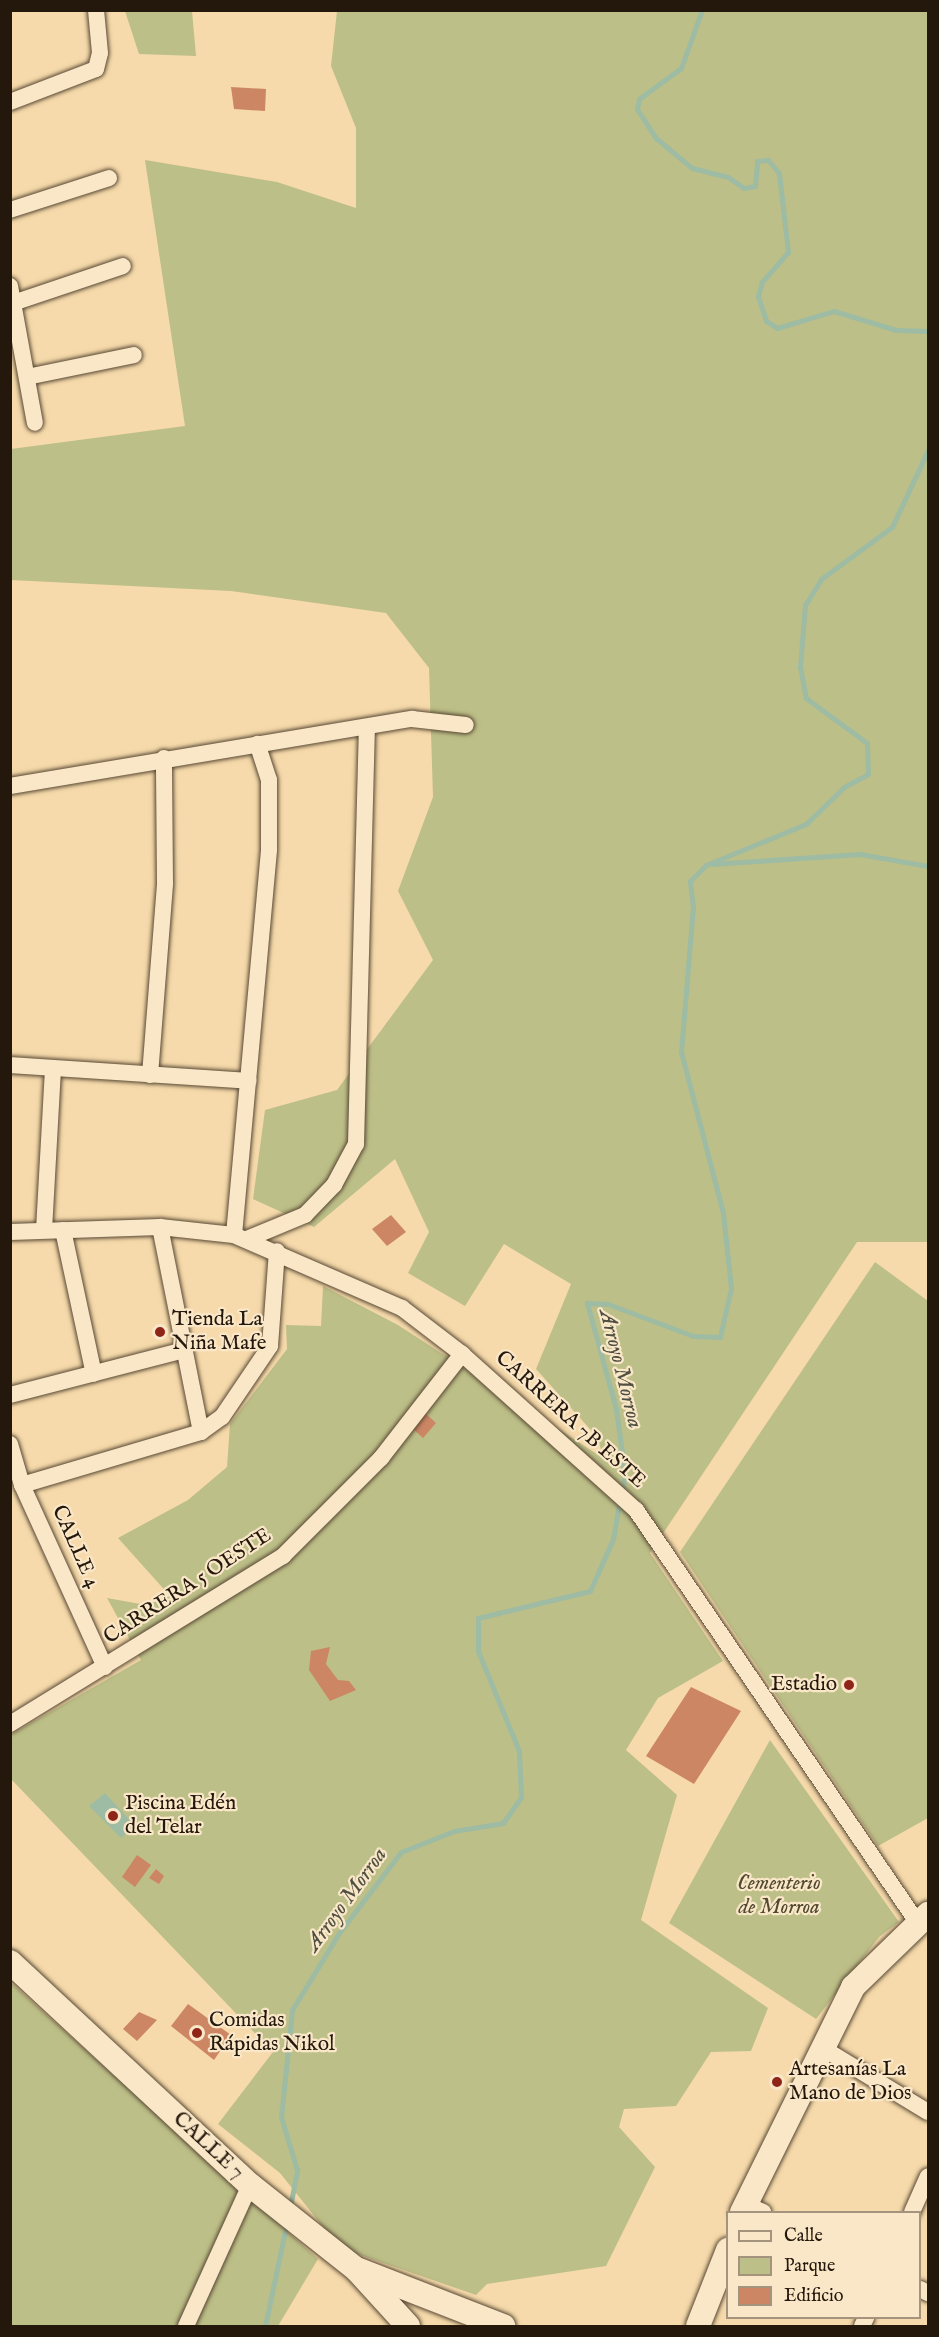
<!DOCTYPE html>
<html>
<head>
<meta charset="utf-8">
<style>
  body { margin:0 }
  #map { position:relative; width:939px; height:2337px; overflow:hidden; background:#f6daab; font-family:"IM FELL English",serif }
  div>[style] { position:absolute }
  .green>* { inset:0; background:#bdbf88 }
  .water>* { inset:0; background:#9ebba3 }
  .stream>* { height:5px; margin:-2.5px; padding:0 2.5px; transform-origin:2.5px; border-radius:2.5px; background:#9ebba3 }
  .building>* { inset:0; background:#cc8664 }
  .roads { filter:drop-shadow(0 0 2px #584834) drop-shadow(0 0 2px #584834) }
  .street>* { height:16px; margin:-8px; padding:0 8px; transform-origin:8px; border-radius:8px; background:#f9e7c8 }
  .secondary>* { height:24px; margin:-12px; padding:0 12px; transform-origin:12px; border-radius:12px; background:#f9e7c8 }
  .dots>* { width:16px; height:16px; translate:-50% -50%; box-sizing:border-box; border:3px solid #f9e7c8; border-radius:50% }
  span { translate:-50% -50%; white-space:nowrap; text-align:center; line-height:1.15; -webkit-text-stroke:4.5px #f9e7c8; paint-order:stroke }
  .poi-label { font-size:21px; color:#24170c }
  .left { translate:0 -50%; text-align:left }
  .right { translate:-100% -50%; text-align:right }
  .street-label { font-size:21px; color:#24170c }
  .park-label { font-size:21px; color:#524931; font-style:italic }
  .water-label { font-size:22px; color:#4f5041; font-style:italic }
  .frame { position:absolute; inset:0; border:12px solid #24170c; pointer-events:none }
  .legend { position:absolute; left:726px; top:2211px; width:195px; height:108px; box-sizing:border-box; background:#f9e7c8; border:2px solid #a4947d; margin:0; padding:8px 10px; list-style:none; font-size:18px; color:#24170c }
  .legend li { display:flex; align-items:center; gap:12px; height:30px }
  .legend b { width:30px; border:2px solid #a4947d }
</style>
</head>
<body>
<div id="map">
  <div class="green">
    <div style="clip-path:polygon(125px 11px,192px 11px,196px 56px,139px 54px)"></div>
    <div style="clip-path:polygon(337px 11px,928px 11px,928px 1242px,857px 1242px,650px 1553px,723px 1661px,658px 1698px,626px 1750px,677px 1795px,641px 1920px,768px 2008px,751px 2051px,711px 2052px,676px 2106px,624px 2109px,619px 2127px,655px 2167px,606px 2266px,487px 2284px,476px 2295px,340px 2248px,280px 2173px,218px 2124px,273px 2052px,11px 1779px,10px 1735px,141px 1660px,107px 1598px,146px 1605px,170px 1596px,118px 1538px,188px 1500px,227px 1467px,230px 1424px,287px 1349px,286px 1325px,321px 1326px,323px 1286px,398px 1325px,603px 1458px,598px 1438px,536px 1369px,571px 1284px,504px 1244px,465px 1306px,408px 1273px,429px 1232px,395px 1159px,314px 1227px,253px 1199px,265px 1110px,337px 1090px,433px 960px,398px 891px,433px 797px,429px 668px,386px 613px,231px 591px,11px 580px,11px 449px,185px 426px,145px 160px,277px 182px,356px 208px,356px 128px,331px 66px)"></div>
    <div style="clip-path:polygon(875px 1262px,928px 1301px,928px 1818px,878px 1846px,680px 1552px)"></div>
    <div style="clip-path:polygon(770px 1740px,899px 1922px,879px 1937px,816px 2019px,669px 1923px)"></div>
    <div style="clip-path:polygon(10px 1982px,318px 2259px,278px 2326px,11px 2326px)"></div>
  </div>
  <div class="water">
    <div style="clip-path:polygon(105px 1793px,135px 1826px,121px 1838px,89px 1806px)"></div>
  </div>
  <div class="stream">
    <div style="left:702px;top:10px;width:62px;rotate:109.9deg"></div>
    <div style="left:681px;top:68px;width:52px;rotate:143.6deg"></div>
    <div style="left:639px;top:99px;width:10px;rotate:101deg"></div>
    <div style="left:637px;top:109px;width:35px;rotate:57deg"></div>
    <div style="left:656px;top:138px;width:47px;rotate:39.8deg"></div>
    <div style="left:692px;top:168px;width:37px;rotate:14deg"></div>
    <div style="left:728px;top:177px;width:19px;rotate:35deg"></div>
    <div style="left:744px;top:188px;width:11px;rotate:-10deg"></div>
    <div style="left:755px;top:186px;width:25px;rotate:-85deg"></div>
    <div style="left:757px;top:161px;width:11px;rotate:-5deg"></div>
    <div style="left:768px;top:160px;width:17px;rotate:50deg"></div>
    <div style="left:779px;top:173px;width:80px;rotate:83.5deg"></div>
    <div style="left:788px;top:252px;width:40px;rotate:131deg"></div>
    <div style="left:762px;top:282px;width:15px;rotate:106deg"></div>
    <div style="left:758px;top:296px;width:26px;rotate:72deg"></div>
    <div style="left:766px;top:321px;width:13px;rotate:32deg"></div>
    <div style="left:777px;top:328px;width:59px;rotate:-16.6deg"></div>
    <div style="left:834px;top:311px;width:65px;rotate:17deg"></div>
    <div style="left:896px;top:330px;width:32px;rotate:2deg"></div>
    <div style="left:712px;top:864px;width:148px;rotate:-3.9deg"></div>
    <div style="left:860px;top:854px;width:69px;rotate:10deg"></div>
    <div style="left:622px;top:1492px;width:18px;rotate:-81deg"></div>
    <div style="left:625px;top:1474px;width:66px;rotate:-97.9deg"></div>
    <div style="left:616px;top:1409px;width:110px;rotate:-105.3deg"></div>
    <div style="left:587px;top:1303px;width:21px;rotate:3deg"></div>
    <div style="left:608px;top:1304px;width:91px;rotate:20.6deg"></div>
    <div style="left:693px;top:1336px;width:27px;rotate:2deg"></div>
    <div style="left:720px;top:1337px;width:50px;rotate:-77.3deg"></div>
    <div style="left:731px;top:1288px;width:75px;rotate:-96.1deg"></div>
    <div style="left:723px;top:1213px;width:166px;rotate:-104.6deg"></div>
    <div style="left:681px;top:1052px;width:145px;rotate:-85.3deg"></div>
    <div style="left:693px;top:907px;width:26px;rotate:-97deg"></div>
    <div style="left:690px;top:881px;width:23px;rotate:-45deg"></div>
    <div style="left:706px;top:865px;width:108px;rotate:-22.3deg"></div>
    <div style="left:806px;top:824px;width:53px;rotate:-44.2deg"></div>
    <div style="left:844px;top:787px;width:27px;rotate:-28deg"></div>
    <div style="left:868px;top:774px;width:31px;rotate:-92deg"></div>
    <div style="left:867px;top:743px;width:76px;rotate:-143.6deg"></div>
    <div style="left:806px;top:698px;width:32px;rotate:-101deg"></div>
    <div style="left:800px;top:667px;width:62px;rotate:-85.4deg"></div>
    <div style="left:805px;top:605px;width:31px;rotate:-58deg"></div>
    <div style="left:821px;top:579px;width:88px;rotate:-36.2deg"></div>
    <div style="left:892px;top:527px;width:85px;rotate:-64.9deg"></div>
    <div style="left:290px;top:2207px;width:38px;rotate:-79deg"></div>
    <div style="left:297px;top:2170px;width:55px;rotate:-106.8deg"></div>
    <div style="left:281px;top:2117px;width:108px;rotate:-84.1deg"></div>
    <div style="left:292px;top:2010px;width:90px;rotate:-58.6deg"></div>
    <div style="left:339px;top:1933px;width:102px;rotate:-52.6deg"></div>
    <div style="left:401px;top:1852px;width:57px;rotate:-21.6deg"></div>
    <div style="left:454px;top:1831px;width:50px;rotate:-9.3deg"></div>
    <div style="left:503px;top:1823px;width:32px;rotate:-55deg"></div>
    <div style="left:521px;top:1797px;width:46px;rotate:-92.5deg"></div>
    <div style="left:519px;top:1751px;width:108px;rotate:-112.3deg"></div>
    <div style="left:478px;top:1651px;width:33px;rotate:-90deg"></div>
    <div style="left:478px;top:1618px;width:115px;rotate:-13.6deg"></div>
    <div style="left:590px;top:1591px;width:57px;rotate:-66.1deg"></div>
    <div style="left:613px;top:1539px;width:39px;rotate:-80deg"></div>
    <div style="left:265px;top:2326px;width:106px;rotate:-78.1deg"></div>
  </div>
  <div class="building">
    <div style="clip-path:polygon(231px 87px,266px 89px,265px 111px,234px 109px)"></div>
    <div style="clip-path:polygon(391px 1215px,406px 1232px,387px 1246px,372px 1229px)"></div>
    <div style="clip-path:polygon(425px 1413px,436px 1423px,423px 1438px,412px 1428px)"></div>
    <div style="clip-path:polygon(330px 1647px,326px 1664px,338px 1680px,349px 1681px,356px 1690px,330px 1701px,309px 1670px,311px 1651px)"></div>
    <div style="clip-path:polygon(691px 1687px,741px 1711px,694px 1784px,646px 1756px)"></div>
    <div style="clip-path:polygon(137px 1855px,151px 1865px,135px 1887px,122px 1877px)"></div>
    <div style="clip-path:polygon(156px 1869px,164px 1876px,159px 1884px,149px 1878px)"></div>
    <div style="clip-path:polygon(188px 2004px,231px 2035px,214px 2060px,171px 2026px)"></div>
    <div style="clip-path:polygon(139px 2012px,157px 2020px,137px 2041px,123px 2029px)"></div>
  </div>
  <div class="roads">
    <div class="street">
      <div style="left:10px;top:102px;width:92px;rotate:-21deg"></div>
      <div style="left:96px;top:69px;width:16px;rotate:-76deg"></div>
      <div style="left:100px;top:53px;width:43px;rotate:-95.3deg"></div>
      <div style="left:10px;top:210px;width:104px;rotate:-17.9deg"></div>
      <div style="left:10px;top:286px;width:139px;rotate:79.7deg"></div>
      <div style="left:10px;top:304px;width:119px;rotate:-18.6deg"></div>
      <div style="left:27px;top:377px;width:109px;rotate:-11.6deg"></div>
      <div style="left:10px;top:786px;width:408px;rotate:-9.5deg"></div>
      <div style="left:412px;top:719px;width:54px;rotate:6.3deg"></div>
      <div style="left:10px;top:1065px;width:239px;rotate:3.8deg"></div>
      <div style="left:150px;top:1075px;width:193px;rotate:-85.5deg"></div>
      <div style="left:165px;top:883px;width:125px;rotate:-90.5deg"></div>
      <div style="left:160px;top:1227px;width:209px;rotate:78.7deg"></div>
      <div style="left:44px;top:1230px;width:160px;rotate:-86.8deg"></div>
      <div style="left:63px;top:1230px;width:147px;rotate:77.9deg"></div>
      <div style="left:10px;top:1232px;width:150px;rotate:-1.9deg"></div>
      <div style="left:160px;top:1227px;width:74px;rotate:6.2deg"></div>
      <div style="left:234px;top:1235px;width:183px;rotate:23.5deg"></div>
      <div style="left:402px;top:1308px;width:76px;rotate:37.5deg"></div>
      <div style="left:462px;top:1354px;width:234px;rotate:41.9deg"></div>
      <div style="left:636px;top:1510px;width:499px;rotate:55.7deg"></div>
      <div style="left:234px;top:1235px;width:388px;rotate:-84.8deg"></div>
      <div style="left:269px;top:849px;width:69px;rotate:-90deg"></div>
      <div style="left:269px;top:780px;width:38px;rotate:-108deg"></div>
      <div style="left:247px;top:1239px;width:63px;rotate:-22.5deg"></div>
      <div style="left:305px;top:1215px;width:42px;rotate:-46deg"></div>
      <div style="left:334px;top:1185px;width:47px;rotate:-61.8deg"></div>
      <div style="left:356px;top:1144px;width:417px;rotate:-88.5deg"></div>
      <div style="left:10px;top:1395px;width:180px;rotate:-14.5deg"></div>
      <div style="left:10px;top:1444px;width:43px;rotate:73.7deg"></div>
      <div style="left:22px;top:1485px;width:200px;rotate:65.5deg"></div>
      <div style="left:22px;top:1485px;width:187px;rotate:-16.5deg"></div>
      <div style="left:201px;top:1432px;width:26px;rotate:-36deg"></div>
      <div style="left:222px;top:1417px;width:86px;rotate:-55.9deg"></div>
      <div style="left:270px;top:1346px;width:95px;rotate:-85.8deg"></div>
      <div style="left:10px;top:1724px;width:321px;rotate:-31.6deg"></div>
      <div style="left:283px;top:1556px;width:139px;rotate:-45deg"></div>
      <div style="left:381px;top:1458px;width:132px;rotate:-52.1deg"></div>
      <div style="left:821px;top:2047px;width:125px;rotate:31.3deg"></div>
      <div style="left:745px;top:2204px;width:20px;rotate:24deg"></div>
      <div style="left:912px;top:2212px;width:39px;rotate:-66deg"></div>
      <div style="left:920px;top:2289px;width:9px;rotate:27deg"></div>
      <div style="left:186px;top:2326px;width:155px;rotate:-65.6deg"></div>
      <div style="left:862px;top:2326px;width:9px;rotate:-63deg"></div>
    </div>
    <div class="secondary">
      <div style="left:10px;top:1962px;width:328px;rotate:42.9deg"></div>
      <div style="left:250px;top:2185px;width:135px;rotate:38.4deg"></div>
      <div style="left:356px;top:2269px;width:77px;rotate:47.6deg"></div>
      <div style="left:742px;top:2212px;width:251px;rotate:-63.7deg"></div>
      <div style="left:853px;top:1987px;width:105px;rotate:-44.2deg"></div>
      <div style="left:359px;top:2270px;width:155px;rotate:21.3deg"></div>
      <div style="left:698px;top:2326px;width:82px;rotate:-68.5deg"></div>
    </div>
  </div>
  <div class="dots">
    <div style="left:160px;top:1332px;background:#8f2418"></div>
    <div style="left:849px;top:1685px;background:#8f2418"></div>
    <div style="left:113px;top:1816px;background:#8f2418"></div>
    <div style="left:197px;top:2033px;background:#8f2418"></div>
    <div style="left:777px;top:2082px;background:#8f2418"></div>
  </div>
  <div class="poi-label">
    <span class="left" style="left:172px;top:1332px">Tienda La<br>Niña Mafe</span>
    <span class="right" style="left:837px;top:1685px">Estadio</span>
    <span class="left" style="left:125px;top:1816px">Piscina Edén<br>del Telar</span>
    <span class="left" style="left:209px;top:2033px">Comidas<br>Rápidas Nikol</span>
    <span class="left" style="left:789px;top:2082px">Artesanías La<br>Mano de Dios</span>
  </div>
  <div class="street-label">
    <span style="left:570px;top:1420px;rotate:42deg">CARRERA 7B ESTE</span>
    <span style="left:75px;top:1547px;rotate:66deg">CALLE 4</span>
    <span style="left:188px;top:1587px;rotate:-33deg">CARRERA 5 OESTE</span>
    <span style="left:208px;top:2146px;rotate:43deg">CALLE 7</span>
  </div>
  <div class="park-label">
    <span style="left:779px;top:1896px">Cementerio<br>de Morroa</span>
  </div>
  <div class="water-label">
    <span style="left:620px;top:1369px;rotate:76deg">Arroyo Morroa</span>
    <span style="left:347px;top:1900px;rotate:-54deg">Arroyo Morroa</span>
  </div>
  <div class="frame"></div>
  <ul class="legend">
  <li><b style="height:8px;background:#f9e7c8"></b>Calle</li>
  <li><b style="height:16px;background:#bdbf88"></b>Parque</li>
  <li><b style="height:16px;background:#cc8664"></b>Edificio</li>
  </ul>
</div>
</body>
</html>
